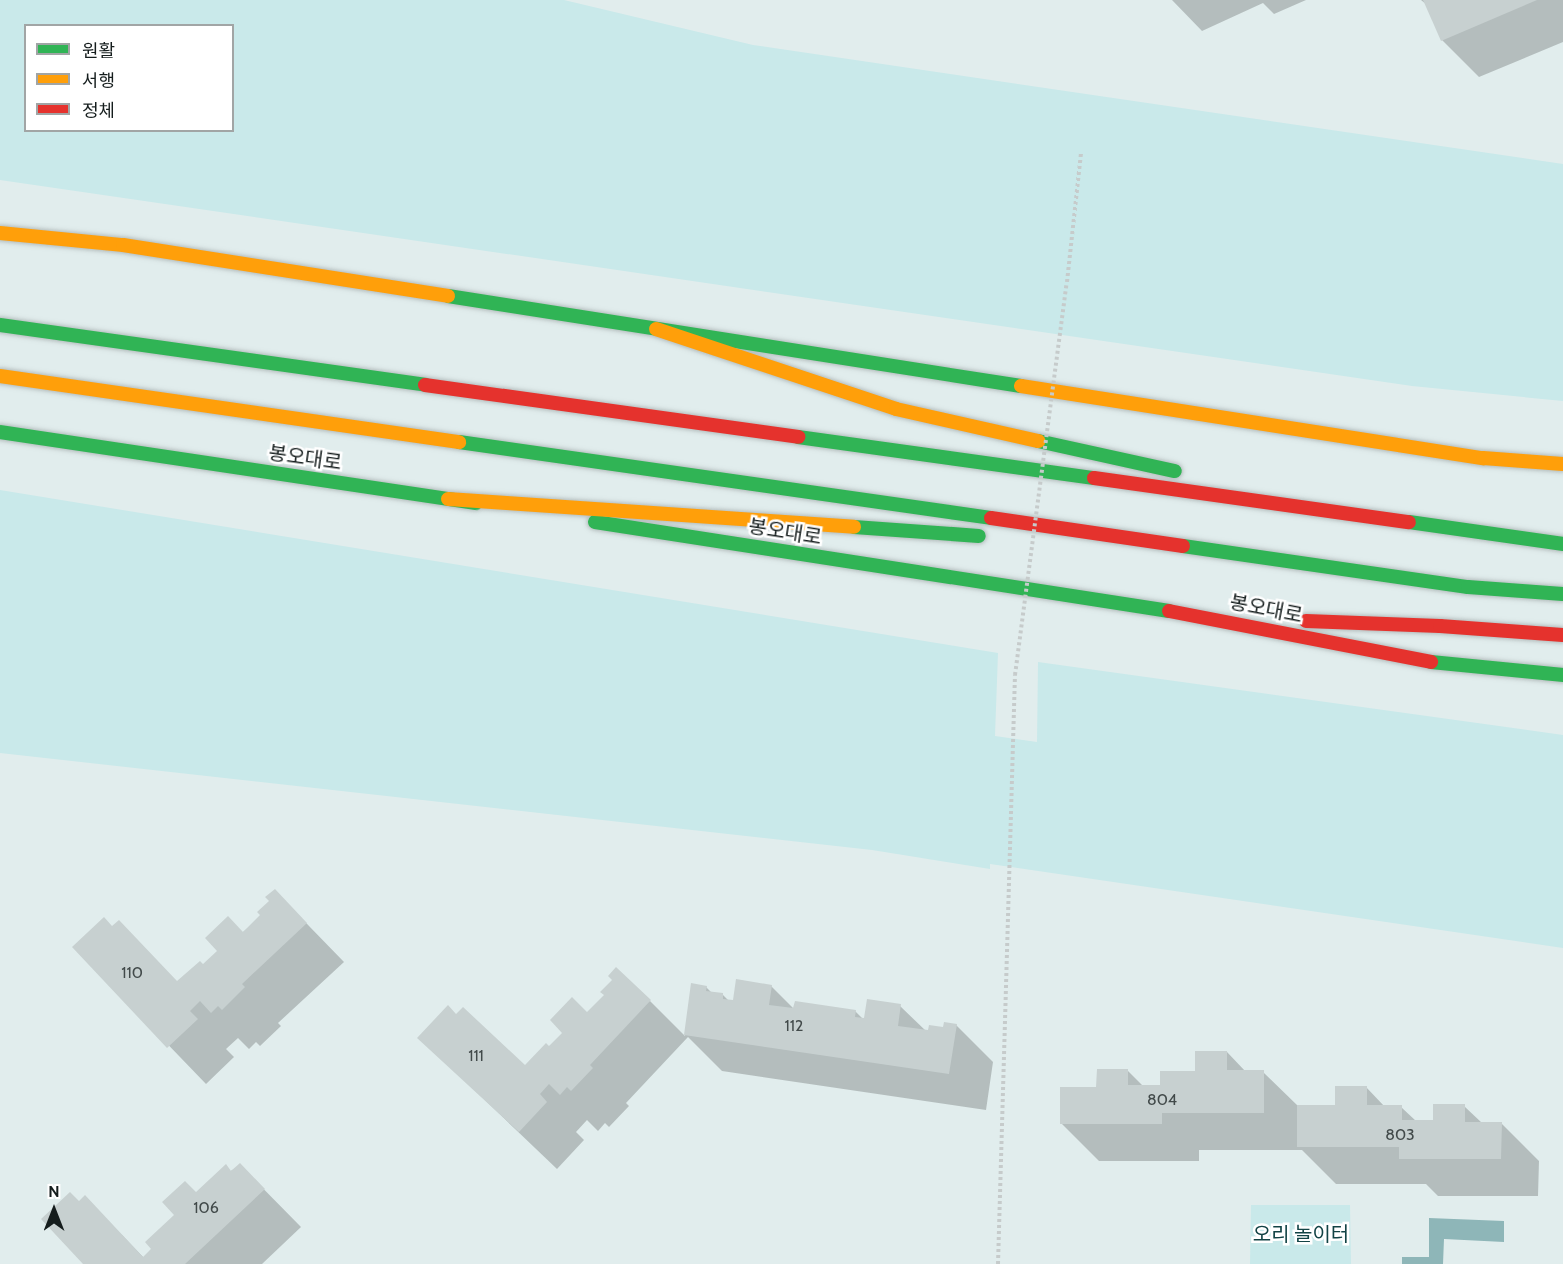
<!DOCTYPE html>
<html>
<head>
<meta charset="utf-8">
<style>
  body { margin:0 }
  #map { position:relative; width:1563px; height:1264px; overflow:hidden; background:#e1eded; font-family:Cabin,"Noto Sans KR",sans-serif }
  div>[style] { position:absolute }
  .green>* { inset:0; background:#c9e9ea }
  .water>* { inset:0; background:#8eb6b8 }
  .shadow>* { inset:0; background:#0003 }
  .building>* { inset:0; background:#c7d0d0 }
  .path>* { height:4px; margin-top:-2px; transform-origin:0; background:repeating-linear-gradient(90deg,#c6cbcb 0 3px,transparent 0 6px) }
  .roads { filter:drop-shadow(0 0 2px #b5bebe) drop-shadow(0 0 2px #b5bebe) }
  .fast>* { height:14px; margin:-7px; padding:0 7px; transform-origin:7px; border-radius:7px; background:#30b455 }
  .slow>* { height:14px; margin:-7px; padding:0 7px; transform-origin:7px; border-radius:7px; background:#ff9f0a }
  .jam>* { height:14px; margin:-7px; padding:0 7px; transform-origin:7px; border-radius:7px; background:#e5322d }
  .path-bridge>* { height:4px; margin-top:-2px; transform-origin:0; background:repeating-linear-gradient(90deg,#c6cbcb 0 3px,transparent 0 6px) }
  span { translate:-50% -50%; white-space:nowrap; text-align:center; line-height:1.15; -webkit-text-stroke:5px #fff; paint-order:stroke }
  .number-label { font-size:16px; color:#424a4a }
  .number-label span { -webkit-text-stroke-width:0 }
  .street-label { font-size:20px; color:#151d1d }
  .park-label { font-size:20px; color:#124345 }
  .legend { position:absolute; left:24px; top:24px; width:210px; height:108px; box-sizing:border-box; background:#fff; border:2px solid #a1a5a5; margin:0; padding:8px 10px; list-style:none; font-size:18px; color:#151d1d }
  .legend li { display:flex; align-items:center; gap:12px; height:30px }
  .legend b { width:30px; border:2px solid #a1a5a5 }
  .north { position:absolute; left:24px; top:1180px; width:60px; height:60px; -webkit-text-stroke:4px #fff; paint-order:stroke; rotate:0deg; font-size:16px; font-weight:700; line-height:24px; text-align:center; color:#151d1d }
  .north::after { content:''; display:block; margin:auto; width:21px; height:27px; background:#151d1d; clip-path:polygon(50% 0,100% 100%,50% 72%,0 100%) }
</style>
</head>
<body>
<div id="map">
  <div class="green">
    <div style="clip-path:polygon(evenodd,0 0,564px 0,753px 45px,1563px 164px,1563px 401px,1412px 386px,0 180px,0 0,26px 26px,232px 26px,232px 130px,26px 130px,26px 26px)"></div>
    <div style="clip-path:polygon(0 490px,998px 653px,995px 736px,1037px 742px,1038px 662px,1563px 735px,1563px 948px,990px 864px,990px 869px,872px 850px,0 753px)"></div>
    <div style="clip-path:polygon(1251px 1205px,1350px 1205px,1351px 1264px,1250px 1264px)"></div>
  </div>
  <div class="water">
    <div style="clip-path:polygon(1429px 1218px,1504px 1221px,1504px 1242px,1444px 1239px,1443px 1264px,1402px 1264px,1402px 1257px,1429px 1257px)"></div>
  </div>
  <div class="shadow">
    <div style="clip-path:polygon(1172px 0,1306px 0,1274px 14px,1263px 3px,1202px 31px)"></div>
    <div style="clip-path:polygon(1421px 0,1563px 0,1563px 42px,1479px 77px,1442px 40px,1427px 5px)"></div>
    <div style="clip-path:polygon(275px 891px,344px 962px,278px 1023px,281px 1026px,260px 1046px,256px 1042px,249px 1049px,238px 1038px,226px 1049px,234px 1057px,206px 1084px,74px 947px,178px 983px,203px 966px,262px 916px)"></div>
    <div style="clip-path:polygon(692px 985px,706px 987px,712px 993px,723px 995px,729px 1001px,735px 1002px,771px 986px,795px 1010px,855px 1011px,863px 1019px,900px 1006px,926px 1031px,956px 1025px,993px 1062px,986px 1110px,722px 1071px,688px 1037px,626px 1103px,629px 1106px,609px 1127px,605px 1123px,598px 1131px,587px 1120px,576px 1132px,584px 1140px,557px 1169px,419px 1037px,457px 1016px,525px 1067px,587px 1014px,650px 1001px,685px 1036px)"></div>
    <div style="clip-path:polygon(1227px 1052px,1246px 1072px,1263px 1072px,1298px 1106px,1336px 1106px,1366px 1087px,1385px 1107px,1401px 1107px,1416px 1121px,1435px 1121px,1464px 1106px,1482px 1123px,1501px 1123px,1539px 1161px,1538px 1196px,1438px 1196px,1426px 1184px,1336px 1184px,1302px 1150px,1199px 1150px,1199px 1161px,1099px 1161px,1062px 1124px,1098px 1089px,1128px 1071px,1144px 1087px,1162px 1087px,1197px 1072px)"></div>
    <div style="clip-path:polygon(240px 1165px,301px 1227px,262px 1264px,86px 1264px,79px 1203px,122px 1235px,144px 1258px,196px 1194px)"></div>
  </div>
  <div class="building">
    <div style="clip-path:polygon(1423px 0,1537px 0,1441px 41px)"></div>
    <div style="clip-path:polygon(275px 889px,307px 923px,242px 984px,245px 987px,222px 1010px,218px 1006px,211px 1013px,200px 1001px,190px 1011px,198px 1019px,167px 1048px,72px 947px,104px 917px,112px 926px,119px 920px,177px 981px,200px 961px,203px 964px,217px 951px,205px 938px,228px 916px,243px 932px,260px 915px,257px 912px,269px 901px,265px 897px)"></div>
    <div style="clip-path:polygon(616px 967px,651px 1000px,590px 1065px,593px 1068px,571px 1091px,567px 1087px,560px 1095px,549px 1084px,540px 1094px,547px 1102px,519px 1132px,417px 1038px,448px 1005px,456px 1014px,463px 1007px,525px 1065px,546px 1043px,549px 1046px,562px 1033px,550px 1020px,572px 997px,587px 1012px,604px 995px,600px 992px,612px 980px,608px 976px)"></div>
    <div style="clip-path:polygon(736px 979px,772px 985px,769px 1005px,793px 1008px,795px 1001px,856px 1010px,855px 1017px,864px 1018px,867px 999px,901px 1004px,898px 1026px,928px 1030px,929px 1025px,943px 1027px,944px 1022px,957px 1024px,949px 1074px,684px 1035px,691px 983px,707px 986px,706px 991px,723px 993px,723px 999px,733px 1000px)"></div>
    <div style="clip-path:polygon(1195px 1051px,1227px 1051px,1227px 1070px,1264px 1070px,1264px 1113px,1162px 1113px,1162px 1124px,1060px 1124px,1060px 1087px,1096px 1087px,1097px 1069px,1128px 1069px,1128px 1085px,1160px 1085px,1160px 1071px,1195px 1071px)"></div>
    <div style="clip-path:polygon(1335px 1086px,1367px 1086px,1367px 1105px,1402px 1105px,1402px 1120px,1433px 1120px,1433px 1104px,1465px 1104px,1465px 1122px,1502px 1122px,1501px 1159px,1399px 1159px,1399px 1147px,1297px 1147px,1297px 1105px,1335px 1105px)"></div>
    <div style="clip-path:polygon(240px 1163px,265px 1189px,185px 1264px,83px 1264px,41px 1219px,70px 1192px,79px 1201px,85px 1195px,143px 1257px,151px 1249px,145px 1242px,174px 1215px,162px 1202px,185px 1181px,196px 1192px,226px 1164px,231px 1171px)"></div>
  </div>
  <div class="path">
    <div style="left:1067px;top:282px;width:130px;rotate:-83.8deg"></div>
    <div style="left:998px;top:1264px;width:589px;rotate:-88.35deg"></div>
  </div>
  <div class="roads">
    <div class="fast">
      <div style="left:448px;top:296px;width:580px;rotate:8.93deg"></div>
      <div style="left:0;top:325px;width:429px;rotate:8deg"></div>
      <div style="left:0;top:432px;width:481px;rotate:8.5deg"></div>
      <div style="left:798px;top:437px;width:299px;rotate:7.9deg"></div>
      <div style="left:1038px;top:441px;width:140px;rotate:12.4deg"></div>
      <div style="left:459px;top:442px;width:537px;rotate:8.13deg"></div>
      <div style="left:595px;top:522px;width:581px;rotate:8.81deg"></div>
      <div style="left:1409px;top:522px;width:156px;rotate:8.1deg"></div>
      <div style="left:854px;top:527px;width:125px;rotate:4.1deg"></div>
      <div style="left:1183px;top:546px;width:288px;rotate:8.2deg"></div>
      <div style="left:1468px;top:587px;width:95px;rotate:4.2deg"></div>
      <div style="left:1431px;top:662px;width:133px;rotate:5.6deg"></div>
    </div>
    <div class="slow">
      <div style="left:0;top:233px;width:124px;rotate:5.6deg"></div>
      <div style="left:123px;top:245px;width:329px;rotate:8.9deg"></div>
      <div style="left:656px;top:329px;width:253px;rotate:18.4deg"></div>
      <div style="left:896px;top:409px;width:146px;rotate:12.7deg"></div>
      <div style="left:0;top:376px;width:464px;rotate:8.2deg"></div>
      <div style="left:1021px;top:386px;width:468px;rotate:8.9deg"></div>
      <div style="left:1483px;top:458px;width:80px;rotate:4.3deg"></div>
      <div style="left:448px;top:499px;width:407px;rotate:3.9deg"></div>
    </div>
    <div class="jam">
      <div style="left:425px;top:385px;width:377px;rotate:7.9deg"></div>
      <div style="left:1094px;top:478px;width:318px;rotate:8deg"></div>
      <div style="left:991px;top:518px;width:194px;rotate:8.3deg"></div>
      <div style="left:1169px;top:611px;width:267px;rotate:11deg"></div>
      <div style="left:1306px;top:621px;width:134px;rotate:2.1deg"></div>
      <div style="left:1440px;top:626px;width:123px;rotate:4.2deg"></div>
    </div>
  </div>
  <div class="path-bridge">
    <div style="left:1015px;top:675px;width:396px;rotate:-82.5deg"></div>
  </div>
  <div class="number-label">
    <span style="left:132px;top:973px">110</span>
    <span style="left:794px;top:1026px">112</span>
    <span style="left:476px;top:1056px">111</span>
    <span style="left:1162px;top:1100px">804</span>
    <span style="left:1400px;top:1135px">803</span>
    <span style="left:206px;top:1208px">106</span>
  </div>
  <div class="street-label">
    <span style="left:305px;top:458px;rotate:8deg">봉오대로</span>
    <span style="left:785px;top:532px;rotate:9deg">봉오대로</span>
    <span style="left:1266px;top:609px;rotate:11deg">봉오대로</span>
  </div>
  <div class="park-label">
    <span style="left:1301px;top:1234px">오리 놀이터</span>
  </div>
  <ul class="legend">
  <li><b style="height:8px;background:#30b455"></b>원활</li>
  <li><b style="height:8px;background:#ff9f0a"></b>서행</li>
  <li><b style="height:8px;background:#e5322d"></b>정체</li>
  </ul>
  <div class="north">N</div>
</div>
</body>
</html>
